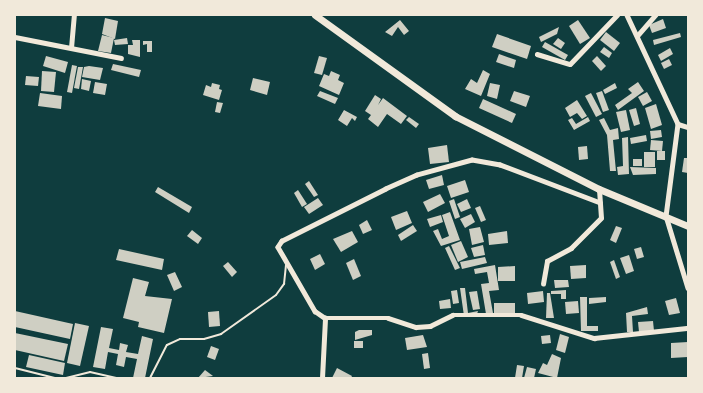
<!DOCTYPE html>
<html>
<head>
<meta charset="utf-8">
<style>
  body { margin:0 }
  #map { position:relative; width:703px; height:393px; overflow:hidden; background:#0f3d3e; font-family:Raleway,sans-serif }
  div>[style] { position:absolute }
  .building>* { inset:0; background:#cfcfc3 }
  .service>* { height:2px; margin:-1px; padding:0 1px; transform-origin:1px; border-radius:1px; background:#f1e9da }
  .minor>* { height:4.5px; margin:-2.25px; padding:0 2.25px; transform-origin:2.25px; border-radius:2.25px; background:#f1e9da }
  .trunk>* { height:7px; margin:-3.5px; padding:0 3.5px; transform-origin:3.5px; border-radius:3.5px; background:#f1e9da }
  span { translate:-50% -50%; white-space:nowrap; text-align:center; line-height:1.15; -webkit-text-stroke:4.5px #f1e9da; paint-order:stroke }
  .frame { position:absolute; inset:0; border:16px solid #f1e9da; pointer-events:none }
</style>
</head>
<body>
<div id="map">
  <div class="building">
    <div style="clip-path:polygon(105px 18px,118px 21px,115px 39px,102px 34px)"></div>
    <div style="clip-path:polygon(663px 19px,666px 28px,652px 33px,649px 25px)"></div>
    <div style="clip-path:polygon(400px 20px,409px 31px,404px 35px,398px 27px,392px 36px,385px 32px)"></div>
    <div style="clip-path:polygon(578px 20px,590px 38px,580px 44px,569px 26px)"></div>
    <div style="clip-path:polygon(559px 27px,557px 34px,541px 42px,539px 37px)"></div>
    <div style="clip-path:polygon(606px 32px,620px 43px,614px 51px,600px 40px)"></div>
    <div style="clip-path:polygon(680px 33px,681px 37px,654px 45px,653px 40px)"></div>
    <div style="clip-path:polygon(497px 34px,531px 46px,527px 59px,492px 47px)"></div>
    <div style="clip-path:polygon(102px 35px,114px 38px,111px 53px,98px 51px)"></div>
    <div style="clip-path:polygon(127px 38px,128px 44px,115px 45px,114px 40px)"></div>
    <div style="clip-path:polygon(558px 38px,565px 43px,561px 49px,553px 44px)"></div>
    <div style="clip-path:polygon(132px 40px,140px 40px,140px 57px,128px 54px,128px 45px,133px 45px)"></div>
    <div style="clip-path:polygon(143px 41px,152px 41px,152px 52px,147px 52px,147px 44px,143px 45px)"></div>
    <div style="clip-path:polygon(545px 42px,568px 55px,565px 60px,542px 47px)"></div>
    <div style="clip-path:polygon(604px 47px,612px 53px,609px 58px,600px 52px)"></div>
    <div style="clip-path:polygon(670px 48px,673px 54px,661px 61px,658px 55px)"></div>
    <div style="clip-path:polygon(499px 54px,516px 60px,514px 68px,496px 62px)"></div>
    <div style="clip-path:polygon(46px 56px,68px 62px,65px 73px,43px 66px)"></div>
    <div style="clip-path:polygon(319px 56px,327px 58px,322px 75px,314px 73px)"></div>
    <div style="clip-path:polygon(597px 56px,606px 66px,601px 71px,592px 61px)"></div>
    <div style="clip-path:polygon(669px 59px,672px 65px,664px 69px,661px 63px)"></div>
    <div style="clip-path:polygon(113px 64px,141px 70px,139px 77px,111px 70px)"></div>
    <div style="clip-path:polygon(72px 65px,77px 66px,72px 93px,67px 92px)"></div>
    <div style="clip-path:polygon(89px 66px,103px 68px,100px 80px,82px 77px,84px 67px)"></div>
    <div style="clip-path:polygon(78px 67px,83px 67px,79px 89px,74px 88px)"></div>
    <div style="clip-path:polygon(483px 70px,490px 74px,481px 96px,465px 89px,471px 79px,477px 83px)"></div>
    <div style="clip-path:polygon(42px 71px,56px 72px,54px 92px,41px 91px)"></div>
    <div style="clip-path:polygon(331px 71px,340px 75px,338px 80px,344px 83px,339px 95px,319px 86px,324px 74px,329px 76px)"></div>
    <div style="clip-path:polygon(26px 76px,39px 77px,38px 86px,25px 85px)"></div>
    <div style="clip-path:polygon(253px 78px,270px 82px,267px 95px,250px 90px)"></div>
    <div style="clip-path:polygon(82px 79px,91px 81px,89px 91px,81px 89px)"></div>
    <div style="clip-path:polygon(95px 82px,107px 84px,105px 95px,93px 93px)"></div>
    <div style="clip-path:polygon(638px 82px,644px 91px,618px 110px,615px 105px,632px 93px,628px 89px)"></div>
    <div style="clip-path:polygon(212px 83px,220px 85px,219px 89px,222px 90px,219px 100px,203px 95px,206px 85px,211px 87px)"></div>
    <div style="clip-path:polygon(490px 83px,500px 85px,497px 99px,487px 96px)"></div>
    <div style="clip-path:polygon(615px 83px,617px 88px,605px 94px,603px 90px)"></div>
    <div style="clip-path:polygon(320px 91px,338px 98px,335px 104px,317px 96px)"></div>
    <div style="clip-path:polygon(514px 91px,530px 96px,526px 107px,510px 101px)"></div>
    <div style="clip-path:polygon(602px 91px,609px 110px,603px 112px,596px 93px)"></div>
    <div style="clip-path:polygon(647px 92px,652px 101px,643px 106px,638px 97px)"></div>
    <div style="clip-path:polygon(40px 93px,62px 96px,61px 109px,38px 106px)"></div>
    <div style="clip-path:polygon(591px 93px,602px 114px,596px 117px,585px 96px)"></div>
    <div style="clip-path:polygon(375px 95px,381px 99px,378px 105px,383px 98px,407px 116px,401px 124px,387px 114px,378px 127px,368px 119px,371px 115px,365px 111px)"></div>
    <div style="clip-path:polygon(483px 99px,516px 114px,512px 123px,479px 108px)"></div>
    <div style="clip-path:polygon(577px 100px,587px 116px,582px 119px,577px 113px,570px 117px,565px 108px)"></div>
    <div style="clip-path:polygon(217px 102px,223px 103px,220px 113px,215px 112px)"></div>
    <div style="clip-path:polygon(656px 104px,662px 125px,651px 129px,645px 108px)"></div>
    <div style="clip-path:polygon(636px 108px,640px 124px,634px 126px,629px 110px)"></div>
    <div style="clip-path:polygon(344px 110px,357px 117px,355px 121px,352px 118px,347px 126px,338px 120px)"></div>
    <div style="clip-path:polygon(626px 110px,630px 130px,621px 132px,616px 112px)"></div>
    <div style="clip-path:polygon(409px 117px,419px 124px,416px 128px,406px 120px)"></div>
    <div style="clip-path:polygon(588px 117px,590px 121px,574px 130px,568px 120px,572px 118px,576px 124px)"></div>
    <div style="clip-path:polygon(604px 118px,610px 130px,618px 128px,619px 139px,613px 140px,616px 171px,610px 171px,607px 135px,599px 120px)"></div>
    <div style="clip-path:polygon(661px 130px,662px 137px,651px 139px,650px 131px)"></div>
    <div style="clip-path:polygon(646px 135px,647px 141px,631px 144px,630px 138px)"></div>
    <div style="clip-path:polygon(628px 137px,629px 174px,618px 175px,617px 167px,623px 166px,622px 138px)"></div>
    <div style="clip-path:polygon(651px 140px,663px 141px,662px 151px,650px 150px)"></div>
    <div style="clip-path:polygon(447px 145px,449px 162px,430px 164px,428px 148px)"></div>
    <div style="clip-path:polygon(587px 146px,588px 159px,579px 160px,578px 147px)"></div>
    <div style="clip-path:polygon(657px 151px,665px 151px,665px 160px,657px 160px)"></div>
    <div style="clip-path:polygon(644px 152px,655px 152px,655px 167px,644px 167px)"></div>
    <div style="clip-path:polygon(684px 158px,688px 158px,688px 173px,682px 172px)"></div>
    <div style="clip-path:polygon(633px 159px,642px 159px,642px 166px,633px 166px)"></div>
    <div style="clip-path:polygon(630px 167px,656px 168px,656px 174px,633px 175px)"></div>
    <div style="clip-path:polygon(442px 175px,444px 185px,429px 189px,426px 180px)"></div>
    <div style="clip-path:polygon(465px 180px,469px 192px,451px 198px,447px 186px)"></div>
    <div style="clip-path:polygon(309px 181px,318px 195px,314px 197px,305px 184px)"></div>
    <div style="clip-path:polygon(158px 187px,192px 207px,189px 213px,155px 192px)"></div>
    <div style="clip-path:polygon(298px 190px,307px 204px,302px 207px,294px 193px)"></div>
    <div style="clip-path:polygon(440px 194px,445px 203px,428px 212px,423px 202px)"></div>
    <div style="clip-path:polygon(318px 198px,323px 205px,309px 214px,304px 207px)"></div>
    <div style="clip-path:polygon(454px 199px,460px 217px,455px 219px,449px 201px)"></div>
    <div style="clip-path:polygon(467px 199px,471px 208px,461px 212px,457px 204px)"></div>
    <div style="clip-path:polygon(480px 206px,486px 220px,481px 222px,475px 208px)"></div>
    <div style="clip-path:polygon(407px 211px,412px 223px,396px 230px,391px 217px)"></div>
    <div style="clip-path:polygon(450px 212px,460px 240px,441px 246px,433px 231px,438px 229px,442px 239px,449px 236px,442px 215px)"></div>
    <div style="clip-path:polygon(471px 214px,475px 222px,465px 228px,460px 219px)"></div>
    <div style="clip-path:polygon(441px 215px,443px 222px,430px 227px,427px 219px)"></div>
    <div style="clip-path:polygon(367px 220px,372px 230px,363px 234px,359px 225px)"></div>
    <div style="clip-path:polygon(413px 225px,417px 231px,401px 241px,398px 235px)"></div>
    <div style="clip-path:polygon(616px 226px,622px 228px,616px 243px,610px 240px)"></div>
    <div style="clip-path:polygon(480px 227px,484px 242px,472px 245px,469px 229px)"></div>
    <div style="clip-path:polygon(192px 230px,202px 238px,198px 244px,187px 236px)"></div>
    <div style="clip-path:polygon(352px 231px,358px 242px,341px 252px,333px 239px)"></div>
    <div style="clip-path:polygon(507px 231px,508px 243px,489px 245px,488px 234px)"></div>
    <div style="clip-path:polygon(461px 241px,468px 257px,458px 262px,451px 245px)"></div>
    <div style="clip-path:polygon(483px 245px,485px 255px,474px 257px,471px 248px)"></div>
    <div style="clip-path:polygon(449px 246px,460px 268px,455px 270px,445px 248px)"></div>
    <div style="clip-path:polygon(641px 247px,644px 257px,637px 259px,634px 249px)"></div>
    <div style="clip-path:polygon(119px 249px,164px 259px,162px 270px,116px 260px)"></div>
    <div style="clip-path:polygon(320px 254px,325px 264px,315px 270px,310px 259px)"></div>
    <div style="clip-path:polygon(629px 255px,634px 271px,626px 274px,620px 258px)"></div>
    <div style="clip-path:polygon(485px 257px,487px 263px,462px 269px,460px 262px)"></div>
    <div style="clip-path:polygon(354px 259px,361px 276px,353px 280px,346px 263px)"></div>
    <div style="clip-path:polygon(614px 260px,620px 277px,616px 279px,610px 262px)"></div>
    <div style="clip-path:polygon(228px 262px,237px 272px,232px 277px,223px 266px)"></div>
    <div style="clip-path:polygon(495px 265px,499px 290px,489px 291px,493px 313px,486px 314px,481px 284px,489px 283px,487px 272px,475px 274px,474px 269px)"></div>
    <div style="clip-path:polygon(586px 265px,586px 278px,571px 279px,570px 266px)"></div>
    <div style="clip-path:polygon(515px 266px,515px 281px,498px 281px,498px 267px)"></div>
    <div style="clip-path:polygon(175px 272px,182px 287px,174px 291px,167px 275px)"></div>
    <div style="clip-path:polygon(133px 278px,149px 282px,145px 296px,172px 299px,164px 333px,138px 327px,139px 322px,123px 318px)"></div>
    <div style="clip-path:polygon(554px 280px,568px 280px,569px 287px,555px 288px)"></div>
    <div style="clip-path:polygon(460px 288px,465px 288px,468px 313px,478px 311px,477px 314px,464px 316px)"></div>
    <div style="clip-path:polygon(457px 290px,459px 303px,453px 304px,451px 291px)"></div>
    <div style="clip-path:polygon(566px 290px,566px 299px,561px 299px,561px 294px,551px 294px,551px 291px)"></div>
    <div style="clip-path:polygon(477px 291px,480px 309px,473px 310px,469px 292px)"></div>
    <div style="clip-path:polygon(543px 291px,544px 302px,528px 304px,527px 293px)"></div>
    <div style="clip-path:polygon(547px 293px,550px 293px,554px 318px,546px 318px)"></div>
    <div style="clip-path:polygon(580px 297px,587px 297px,587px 326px,598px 326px,598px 331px,581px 331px)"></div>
    <div style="clip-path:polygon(606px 297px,606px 302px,589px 304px,589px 298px)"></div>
    <div style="clip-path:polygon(676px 298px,680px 313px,669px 315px,665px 301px)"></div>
    <div style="clip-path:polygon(450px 299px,451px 308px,440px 309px,439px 301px)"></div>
    <div style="clip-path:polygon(578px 301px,579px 313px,566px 314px,565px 302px)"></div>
    <div style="clip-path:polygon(494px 303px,515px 303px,515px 314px,494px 314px)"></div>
    <div style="clip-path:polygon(647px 307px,648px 314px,632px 316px,633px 332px,627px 332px,626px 313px)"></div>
    <div style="clip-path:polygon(15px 311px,73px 324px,70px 339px,15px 327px)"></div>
    <div style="clip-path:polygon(219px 311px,220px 326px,209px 327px,208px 312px)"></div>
    <div style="clip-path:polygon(653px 321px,654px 331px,639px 332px,638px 322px)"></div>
    <div style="clip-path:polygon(75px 323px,89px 326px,80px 366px,67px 363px)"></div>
    <div style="clip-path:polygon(101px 327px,113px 329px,109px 348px,119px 350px,120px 343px,128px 345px,126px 352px,138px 354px,142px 336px,153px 339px,145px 378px,133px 378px,137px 359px,126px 357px,124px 367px,116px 365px,118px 354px,108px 352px,105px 369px,93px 367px)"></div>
    <div style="clip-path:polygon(359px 330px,372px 330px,372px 335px,355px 340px,355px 332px)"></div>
    <div style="clip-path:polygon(15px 333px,68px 344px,64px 361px,15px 350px)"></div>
    <div style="clip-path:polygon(560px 334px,569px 337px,565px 353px,556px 350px)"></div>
    <div style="clip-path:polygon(423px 335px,427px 347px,407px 350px,405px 338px)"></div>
    <div style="clip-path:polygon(550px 335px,551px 343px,542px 344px,541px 336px)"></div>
    <div style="clip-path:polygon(354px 341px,363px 341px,363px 348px,354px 348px)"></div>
    <div style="clip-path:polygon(688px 342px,688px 357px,671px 358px,671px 343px)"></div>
    <div style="clip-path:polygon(211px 346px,219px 349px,215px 360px,207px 357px)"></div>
    <div style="clip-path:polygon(428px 353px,430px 368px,424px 369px,422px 354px)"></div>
    <div style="clip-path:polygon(552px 354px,561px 358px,557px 378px,538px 373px,543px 363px,547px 365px)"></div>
    <div style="clip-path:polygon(29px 355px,65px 363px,63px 375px,26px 367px)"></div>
    <div style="clip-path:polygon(517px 365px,524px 366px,522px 378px,515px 378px)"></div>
    <div style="clip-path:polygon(527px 367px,536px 369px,534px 378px,524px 378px)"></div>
    <div style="clip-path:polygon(337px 368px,352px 376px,351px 378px,332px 378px)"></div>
    <div style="clip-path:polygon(205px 370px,213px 376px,198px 378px)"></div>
  </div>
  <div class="service">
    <div style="left:15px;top:368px;width:41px;rotate:14deg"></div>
    <div style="left:66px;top:378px;width:25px;rotate:-14deg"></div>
    <div style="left:90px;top:372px;width:27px;rotate:13deg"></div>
    <div style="left:150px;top:378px;width:37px;rotate:-63deg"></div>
    <div style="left:167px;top:345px;width:14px;rotate:-25deg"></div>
    <div style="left:180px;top:339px;width:24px"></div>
    <div style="left:204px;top:339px;width:18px;rotate:-16deg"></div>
    <div style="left:221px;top:334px;width:67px;rotate:-35.3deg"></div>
    <div style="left:276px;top:295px;width:14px;rotate:-54deg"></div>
    <div style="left:284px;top:284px;width:19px;rotate:-84deg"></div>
  </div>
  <div class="minor">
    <div style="left:627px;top:15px;width:120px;rotate:64.9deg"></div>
    <div style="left:678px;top:124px;width:93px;rotate:97.4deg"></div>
    <div style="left:666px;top:216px;width:75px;rotate:73deg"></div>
    <div style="left:637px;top:36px;width:28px;rotate:-49deg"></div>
    <div style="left:15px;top:37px;width:108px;rotate:11.2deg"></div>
    <div style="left:71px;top:48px;width:33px;rotate:-85deg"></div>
    <div style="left:537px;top:54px;width:34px;rotate:17deg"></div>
    <div style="left:570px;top:64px;width:68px;rotate:-46.2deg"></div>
    <div style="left:678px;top:124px;width:10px;rotate:17deg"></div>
    <div style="left:600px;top:203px;width:107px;rotate:-159.2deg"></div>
    <div style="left:500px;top:165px;width:28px;rotate:-170deg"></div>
    <div style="left:472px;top:160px;width:57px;rotate:164.7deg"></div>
    <div style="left:417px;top:175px;width:34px;rotate:156deg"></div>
    <div style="left:386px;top:189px;width:116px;rotate:153.4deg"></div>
    <div style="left:282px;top:241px;width:7px;rotate:124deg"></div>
    <div style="left:278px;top:247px;width:74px;rotate:60deg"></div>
    <div style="left:315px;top:311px;width:12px;rotate:35deg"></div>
    <div style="left:325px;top:318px;width:63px"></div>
    <div style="left:388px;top:318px;width:29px;rotate:18deg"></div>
    <div style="left:416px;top:327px;width:14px;rotate:-4deg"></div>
    <div style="left:430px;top:326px;width:25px;rotate:-26deg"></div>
    <div style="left:453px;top:315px;width:68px"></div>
    <div style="left:521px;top:315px;width:77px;rotate:17.5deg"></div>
    <div style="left:594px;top:338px;width:95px;rotate:-6.1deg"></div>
    <div style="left:543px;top:284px;width:23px;rotate:-80deg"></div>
    <div style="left:547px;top:261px;width:27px;rotate:-28deg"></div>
    <div style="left:571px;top:248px;width:42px;rotate:-45deg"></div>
    <div style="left:601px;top:218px;width:29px;rotate:-94deg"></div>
    <div style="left:322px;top:378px;width:60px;rotate:-87.1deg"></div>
  </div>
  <div class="trunk">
    <div style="left:315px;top:15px;width:173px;rotate:35.8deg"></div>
    <div style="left:455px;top:116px;width:161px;rotate:26.9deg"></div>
    <div style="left:599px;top:189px;width:96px;rotate:22.6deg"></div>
  </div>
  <div class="frame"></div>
</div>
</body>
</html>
